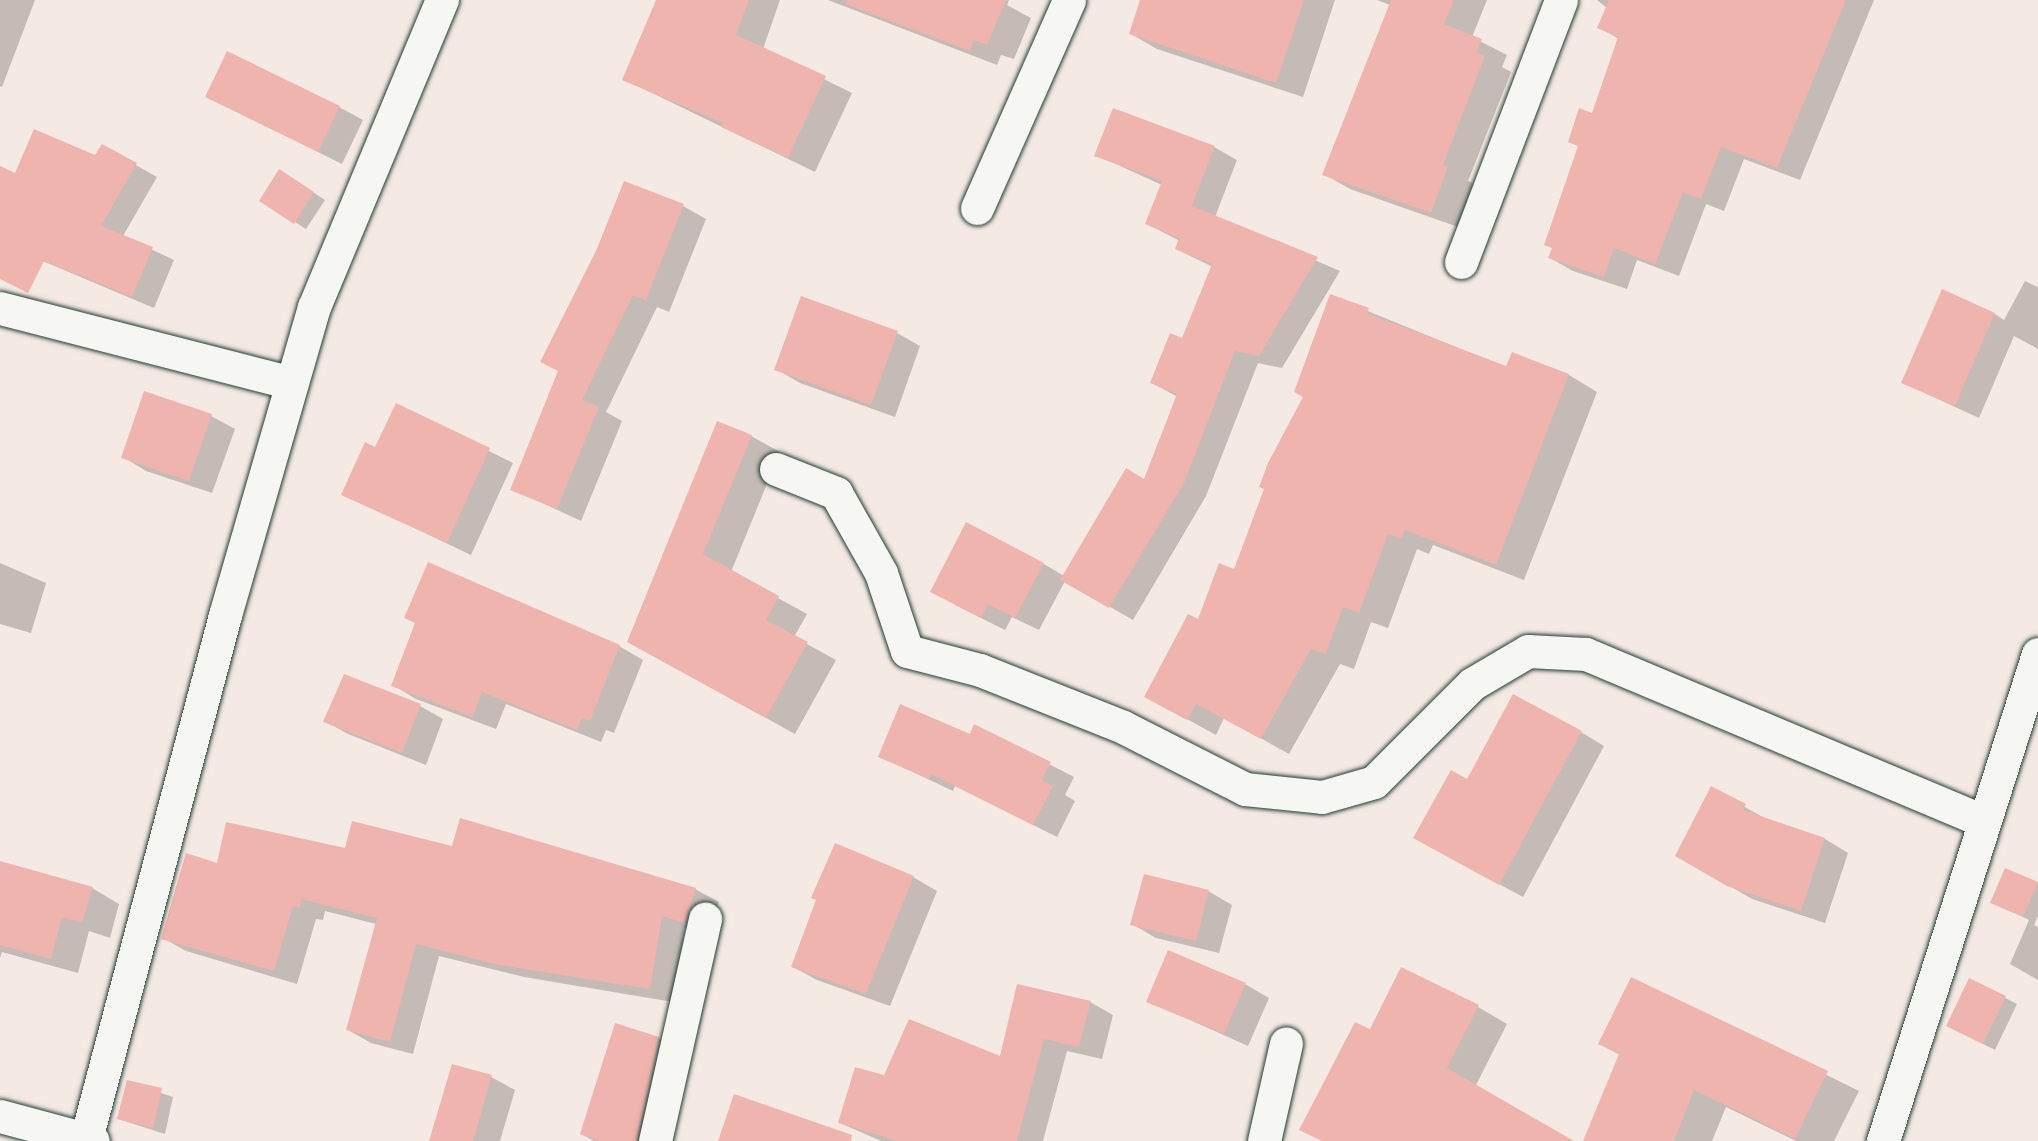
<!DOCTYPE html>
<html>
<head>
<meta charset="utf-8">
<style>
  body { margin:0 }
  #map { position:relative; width:2038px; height:1141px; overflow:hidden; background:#f5e9e4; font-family:Pangolin,sans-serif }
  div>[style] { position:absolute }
  .shadow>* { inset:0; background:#0003 }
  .building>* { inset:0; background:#efb4ad }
  .roads { filter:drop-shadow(0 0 2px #1f3d34) drop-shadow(0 0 2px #1f3d34) }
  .street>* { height:33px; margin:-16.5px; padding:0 16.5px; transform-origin:16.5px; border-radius:16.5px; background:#f6f6f2 }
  span { translate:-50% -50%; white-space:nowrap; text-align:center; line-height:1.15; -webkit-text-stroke:4.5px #f6f6f2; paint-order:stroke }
</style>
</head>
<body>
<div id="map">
  <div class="shadow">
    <div style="clip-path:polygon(0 0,35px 0,2px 87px,0 86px)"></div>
    <div style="clip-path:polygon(670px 0,780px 0,763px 49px,852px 93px,815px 172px,623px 79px)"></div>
    <div style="clip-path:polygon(828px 0,1009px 0,1007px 5px,1031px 18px,1014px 59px,1001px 55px,997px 65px)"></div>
    <div style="clip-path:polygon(1142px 0,1335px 0,1303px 97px,1157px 49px,1131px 34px)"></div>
    <div style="clip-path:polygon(1377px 0,1487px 0,1472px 37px,1507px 55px,1502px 67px,1511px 72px,1468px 181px,1473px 183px,1458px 227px,1350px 189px,1324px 174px,1390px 5px)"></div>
    <div style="clip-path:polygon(1597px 0,1874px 0,1800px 180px,1744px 159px,1724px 211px,1706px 204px,1679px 276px,1637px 260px,1627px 289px,1573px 271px,1550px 258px,1579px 147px,1570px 141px,1593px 115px,1619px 39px,1598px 27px,1607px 8px)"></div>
    <div style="clip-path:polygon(207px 97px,339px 107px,363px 120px,342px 164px)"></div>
    <div style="clip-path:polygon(102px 146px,157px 177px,123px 236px,174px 260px,154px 308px,0 243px,0 168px,15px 175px,96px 157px)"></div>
    <div style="clip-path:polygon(1214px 147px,1237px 160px,1215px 217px,1340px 271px,1282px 368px,1258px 363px,1206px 496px,1133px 620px,1065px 581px,1039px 630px,1012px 617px,1005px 630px,955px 605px,1044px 564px,1064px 576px,1145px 481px,1178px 397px,1152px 383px,1183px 340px,1213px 267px,1176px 249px,1180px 241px,1147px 224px,1162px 185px,1096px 155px)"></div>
    <div style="clip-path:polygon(291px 178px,325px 200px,306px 229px,295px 222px)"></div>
    <div style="clip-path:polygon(683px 206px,706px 219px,669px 312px,657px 307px,606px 412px,622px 421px,581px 521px,512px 489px)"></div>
    <div style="clip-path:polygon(2025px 281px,2038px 287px,2038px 349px,2014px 336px,1979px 418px,1903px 383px,1995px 314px,2004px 320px)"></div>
    <div style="clip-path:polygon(1331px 296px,1507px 368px,1513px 354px,1569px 375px,1597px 392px,1524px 580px,1433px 545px,1429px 554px,1417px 549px,1388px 628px,1371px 622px,1354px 669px,1340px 664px,1289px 754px,1224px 718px,1216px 735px,1174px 712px,1198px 621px,1235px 571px,1305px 397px)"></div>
    <div style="clip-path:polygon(897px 333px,920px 346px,895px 417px,800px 383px,776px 369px)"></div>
    <div style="clip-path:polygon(396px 405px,513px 463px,471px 555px,343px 494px,375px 449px)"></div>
    <div style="clip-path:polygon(211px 416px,235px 429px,212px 493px,146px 471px,123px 457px)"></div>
    <div style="clip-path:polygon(751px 436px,780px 452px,731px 572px,807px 614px,794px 637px,836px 660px,795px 734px,657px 658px)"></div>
    <div style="clip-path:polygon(0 563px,46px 583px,31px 633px,0 624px)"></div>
    <div style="clip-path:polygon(619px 646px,643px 660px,614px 733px,606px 730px,601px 742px,506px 704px,496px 729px,416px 699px,393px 685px)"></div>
    <div style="clip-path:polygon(420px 706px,443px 719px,426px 765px,348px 734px,325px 721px)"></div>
    <div style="clip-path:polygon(975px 726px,1074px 777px,1065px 795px,1075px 801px,1057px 837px,955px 786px,953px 791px,879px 756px,970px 735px)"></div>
    <div style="clip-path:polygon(1581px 732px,1604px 746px,1523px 897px,1438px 851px,1468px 781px)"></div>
    <div style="clip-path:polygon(1711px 788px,1768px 820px,1825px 839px,1848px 853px,1825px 923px,1752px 899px,1677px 855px)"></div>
    <div style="clip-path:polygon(453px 847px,695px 889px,719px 902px,708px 935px,685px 928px,673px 1002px,524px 977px,439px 956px,413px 1054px,371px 1043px,348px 1030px,376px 924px,325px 911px,323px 920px,316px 919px,297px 984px,186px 951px,163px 938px,218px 865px,346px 850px)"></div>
    <div style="clip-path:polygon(0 863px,92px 888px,119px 904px,110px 938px,89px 931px,78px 973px,2px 952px,0 958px)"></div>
    <div style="clip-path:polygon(2005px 870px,2038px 884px,2038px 916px,2034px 925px,2038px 927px,2038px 980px,2010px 964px,2029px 920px,1992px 902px)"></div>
    <div style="clip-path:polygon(913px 877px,937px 891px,890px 1006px,817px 980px,793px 967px)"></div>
    <div style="clip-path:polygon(1208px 891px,1232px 905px,1219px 953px,1156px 938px,1132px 924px)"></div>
    <div style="clip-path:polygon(1632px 979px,1859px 1091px,1834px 1141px,1796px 1141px,1726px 1107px,1712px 1141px,1593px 1141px,1620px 1055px,1600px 1044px)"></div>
    <div style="clip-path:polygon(1970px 980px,2017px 1004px,1995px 1050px,1959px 1032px)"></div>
    <div style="clip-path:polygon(1245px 984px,1269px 998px,1248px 1046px,1148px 1001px)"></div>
    <div style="clip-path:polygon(1090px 1002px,1113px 1015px,1102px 1059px,1067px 1051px,1043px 1141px,881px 1141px,840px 1123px,885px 1077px,1001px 1058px)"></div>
    <div style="clip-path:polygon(1478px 1007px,1507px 1024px,1476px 1085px,1570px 1141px,1322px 1141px,1371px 1031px)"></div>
    <div style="clip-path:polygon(659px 1038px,682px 1052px,662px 1141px,594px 1141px,581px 1134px)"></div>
    <div style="clip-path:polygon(491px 1077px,515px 1090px,500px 1141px,431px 1141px)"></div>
    <div style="clip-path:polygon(128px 1082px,173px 1097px,165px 1134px,118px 1119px)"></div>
  </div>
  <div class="building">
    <div style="clip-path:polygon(656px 0,749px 0,736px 35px,826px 76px,788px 158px,721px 127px,723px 123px,622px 80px)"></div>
    <div style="clip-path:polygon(846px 0,1006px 0,987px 45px,974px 40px,970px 51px,845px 4px)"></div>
    <div style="clip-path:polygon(1140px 0,1304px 0,1276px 83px,1129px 34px)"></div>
    <div style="clip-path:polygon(1391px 0,1454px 0,1444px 24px,1482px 39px,1476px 52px,1485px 56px,1443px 165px,1448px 167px,1431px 213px,1322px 175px)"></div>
    <div style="clip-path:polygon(1609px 0,1846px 0,1777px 168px,1721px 147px,1701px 199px,1683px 192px,1655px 264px,1614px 248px,1604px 277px,1548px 258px,1552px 248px,1544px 245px,1578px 146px,1568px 142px,1579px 108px,1592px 113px,1618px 37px,1597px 28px)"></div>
    <div style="clip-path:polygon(227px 51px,340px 106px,318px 152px,205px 97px)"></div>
    <div style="clip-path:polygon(1113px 108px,1215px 146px,1187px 218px,1192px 206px,1318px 257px,1259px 356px,1235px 351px,1184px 483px,1109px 608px,1060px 580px,1126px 468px,1144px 479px,1177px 394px,1150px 383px,1170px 333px,1182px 338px,1212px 264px,1175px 249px,1179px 238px,1145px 224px,1162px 181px,1094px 156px)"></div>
    <div style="clip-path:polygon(34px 129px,95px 155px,102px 144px,137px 163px,101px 226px,153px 247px,132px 297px,44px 261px,28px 293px,0 279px,0 166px,15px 173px)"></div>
    <div style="clip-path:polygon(279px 169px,314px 192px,294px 224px,259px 201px)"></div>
    <div style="clip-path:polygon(624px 181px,684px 204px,646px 300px,633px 295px,582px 400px,599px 407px,557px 509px,510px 490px,558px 371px,540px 362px,596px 251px)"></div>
    <div style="clip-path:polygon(1942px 289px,1995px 313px,1955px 406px,1901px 383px)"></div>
    <div style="clip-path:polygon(1330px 294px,1369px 308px,1367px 313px,1506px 366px,1512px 352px,1569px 374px,1496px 565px,1405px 530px,1401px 539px,1388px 534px,1359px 613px,1343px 607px,1326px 654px,1311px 649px,1261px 739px,1196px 704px,1187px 720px,1144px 697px,1188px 614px,1198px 619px,1219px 563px,1234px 569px,1264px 489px,1259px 487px,1268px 463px,1303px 397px,1294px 392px)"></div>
    <div style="clip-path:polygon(801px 296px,898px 331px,871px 405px,774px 370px)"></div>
    <div style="clip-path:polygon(144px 391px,212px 414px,189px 481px,121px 458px)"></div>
    <div style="clip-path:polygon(396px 403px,490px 448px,447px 543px,341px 495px,365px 442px,375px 447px)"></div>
    <div style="clip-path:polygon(717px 421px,752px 435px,703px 554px,779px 596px,766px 620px,808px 642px,766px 718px,627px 642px)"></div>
    <div style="clip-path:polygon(966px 522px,1044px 563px,1015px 618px,988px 604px,981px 618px,930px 592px)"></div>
    <div style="clip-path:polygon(428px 562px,620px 645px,590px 721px,582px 718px,577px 730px,482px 692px,473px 717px,391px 686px,415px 623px,404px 618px)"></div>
    <div style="clip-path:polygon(344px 674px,421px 704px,402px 753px,323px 722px)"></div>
    <div style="clip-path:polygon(1513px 694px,1582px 731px,1499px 885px,1413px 838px,1451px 770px,1467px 779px)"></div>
    <div style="clip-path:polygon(900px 704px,970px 734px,974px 724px,1051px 762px,1042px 780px,1053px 786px,1033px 825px,931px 774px,929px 779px,878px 757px)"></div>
    <div style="clip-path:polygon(1711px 786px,1746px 804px,1743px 810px,1825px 838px,1801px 911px,1727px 886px,1675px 856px)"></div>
    <div style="clip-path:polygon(460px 818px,696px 888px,685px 923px,662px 916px,650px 989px,499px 965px,416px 944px,390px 1042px,346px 1030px,377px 918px,301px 899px,300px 908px,293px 906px,274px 971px,161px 939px,186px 853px,217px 863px,226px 822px,345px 848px,352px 821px,452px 846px)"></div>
    <div style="clip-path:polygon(835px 843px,914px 876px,866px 994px,791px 967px,816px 900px,811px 898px)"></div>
    <div style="clip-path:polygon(0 861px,93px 887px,82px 923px,62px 917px,51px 959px,0 945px)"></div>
    <div style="clip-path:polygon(2005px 868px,2038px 882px,2023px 917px,1990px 903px)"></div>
    <div style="clip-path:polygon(1144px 874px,1209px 890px,1196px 941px,1130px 925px)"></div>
    <div style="clip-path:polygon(1168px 950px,1246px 983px,1224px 1034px,1146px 1002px)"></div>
    <div style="clip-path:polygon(1401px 967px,1479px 1005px,1447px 1068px,1574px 1141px,1322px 1141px,1299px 1130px,1355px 1022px,1370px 1029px)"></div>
    <div style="clip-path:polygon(1631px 977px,1828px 1071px,1795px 1139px,1694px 1090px,1674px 1141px,1583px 1141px,1619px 1054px,1598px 1044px)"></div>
    <div style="clip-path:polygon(1969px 978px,2006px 996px,1983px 1044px,1946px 1026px)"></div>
    <div style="clip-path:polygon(1017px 984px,1091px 1001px,1079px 1047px,1044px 1039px,1017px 1141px,898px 1141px,838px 1123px,855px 1067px,884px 1075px,909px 1019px,1000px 1056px)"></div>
    <div style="clip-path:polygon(615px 1023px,659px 1037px,637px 1141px,601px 1141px,580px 1134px)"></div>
    <div style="clip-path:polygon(452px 1064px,492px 1075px,473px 1141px,429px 1141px)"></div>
    <div style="clip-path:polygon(127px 1080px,162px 1088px,153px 1128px,117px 1119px)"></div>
    <div style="clip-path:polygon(734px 1094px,852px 1135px,851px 1141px,718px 1141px)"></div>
  </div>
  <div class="roads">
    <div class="street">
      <div style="left:977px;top:208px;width:227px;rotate:-66.1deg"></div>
      <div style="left:1461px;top:262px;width:280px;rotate:-69.1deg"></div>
      <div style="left:0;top:308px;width:301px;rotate:14.4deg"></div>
      <div style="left:776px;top:469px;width:65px;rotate:21.8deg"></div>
      <div style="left:836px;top:493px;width:92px;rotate:60.6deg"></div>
      <div style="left:881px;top:573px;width:82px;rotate:71.6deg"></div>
      <div style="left:907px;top:651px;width:75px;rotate:14.6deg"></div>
      <div style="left:980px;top:670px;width:154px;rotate:21.7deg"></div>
      <div style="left:1123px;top:727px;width:137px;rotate:26.9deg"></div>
      <div style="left:1245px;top:789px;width:77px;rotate:5.9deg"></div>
      <div style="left:1322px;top:797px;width:54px;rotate:-16.1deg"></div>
      <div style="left:1374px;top:782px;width:139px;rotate:-45deg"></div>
      <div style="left:1472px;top:684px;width:65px;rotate:-30.5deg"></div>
      <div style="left:1528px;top:651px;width:58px;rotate:3deg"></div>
      <div style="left:1586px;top:654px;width:431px;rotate:22.8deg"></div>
      <div style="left:0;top:1116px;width:96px;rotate:15deg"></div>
      <div style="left:86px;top:1139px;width:542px;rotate:-75.14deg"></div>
      <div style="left:225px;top:615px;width:321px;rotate:-73.9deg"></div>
      <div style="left:314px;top:307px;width:333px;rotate:-67.4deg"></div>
      <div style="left:655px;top:1141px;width:228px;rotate:-77.3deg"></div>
      <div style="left:1264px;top:1141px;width:100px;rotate:-77.3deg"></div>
      <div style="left:1883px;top:1141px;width:511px;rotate:-72.35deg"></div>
    </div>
  </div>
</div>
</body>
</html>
